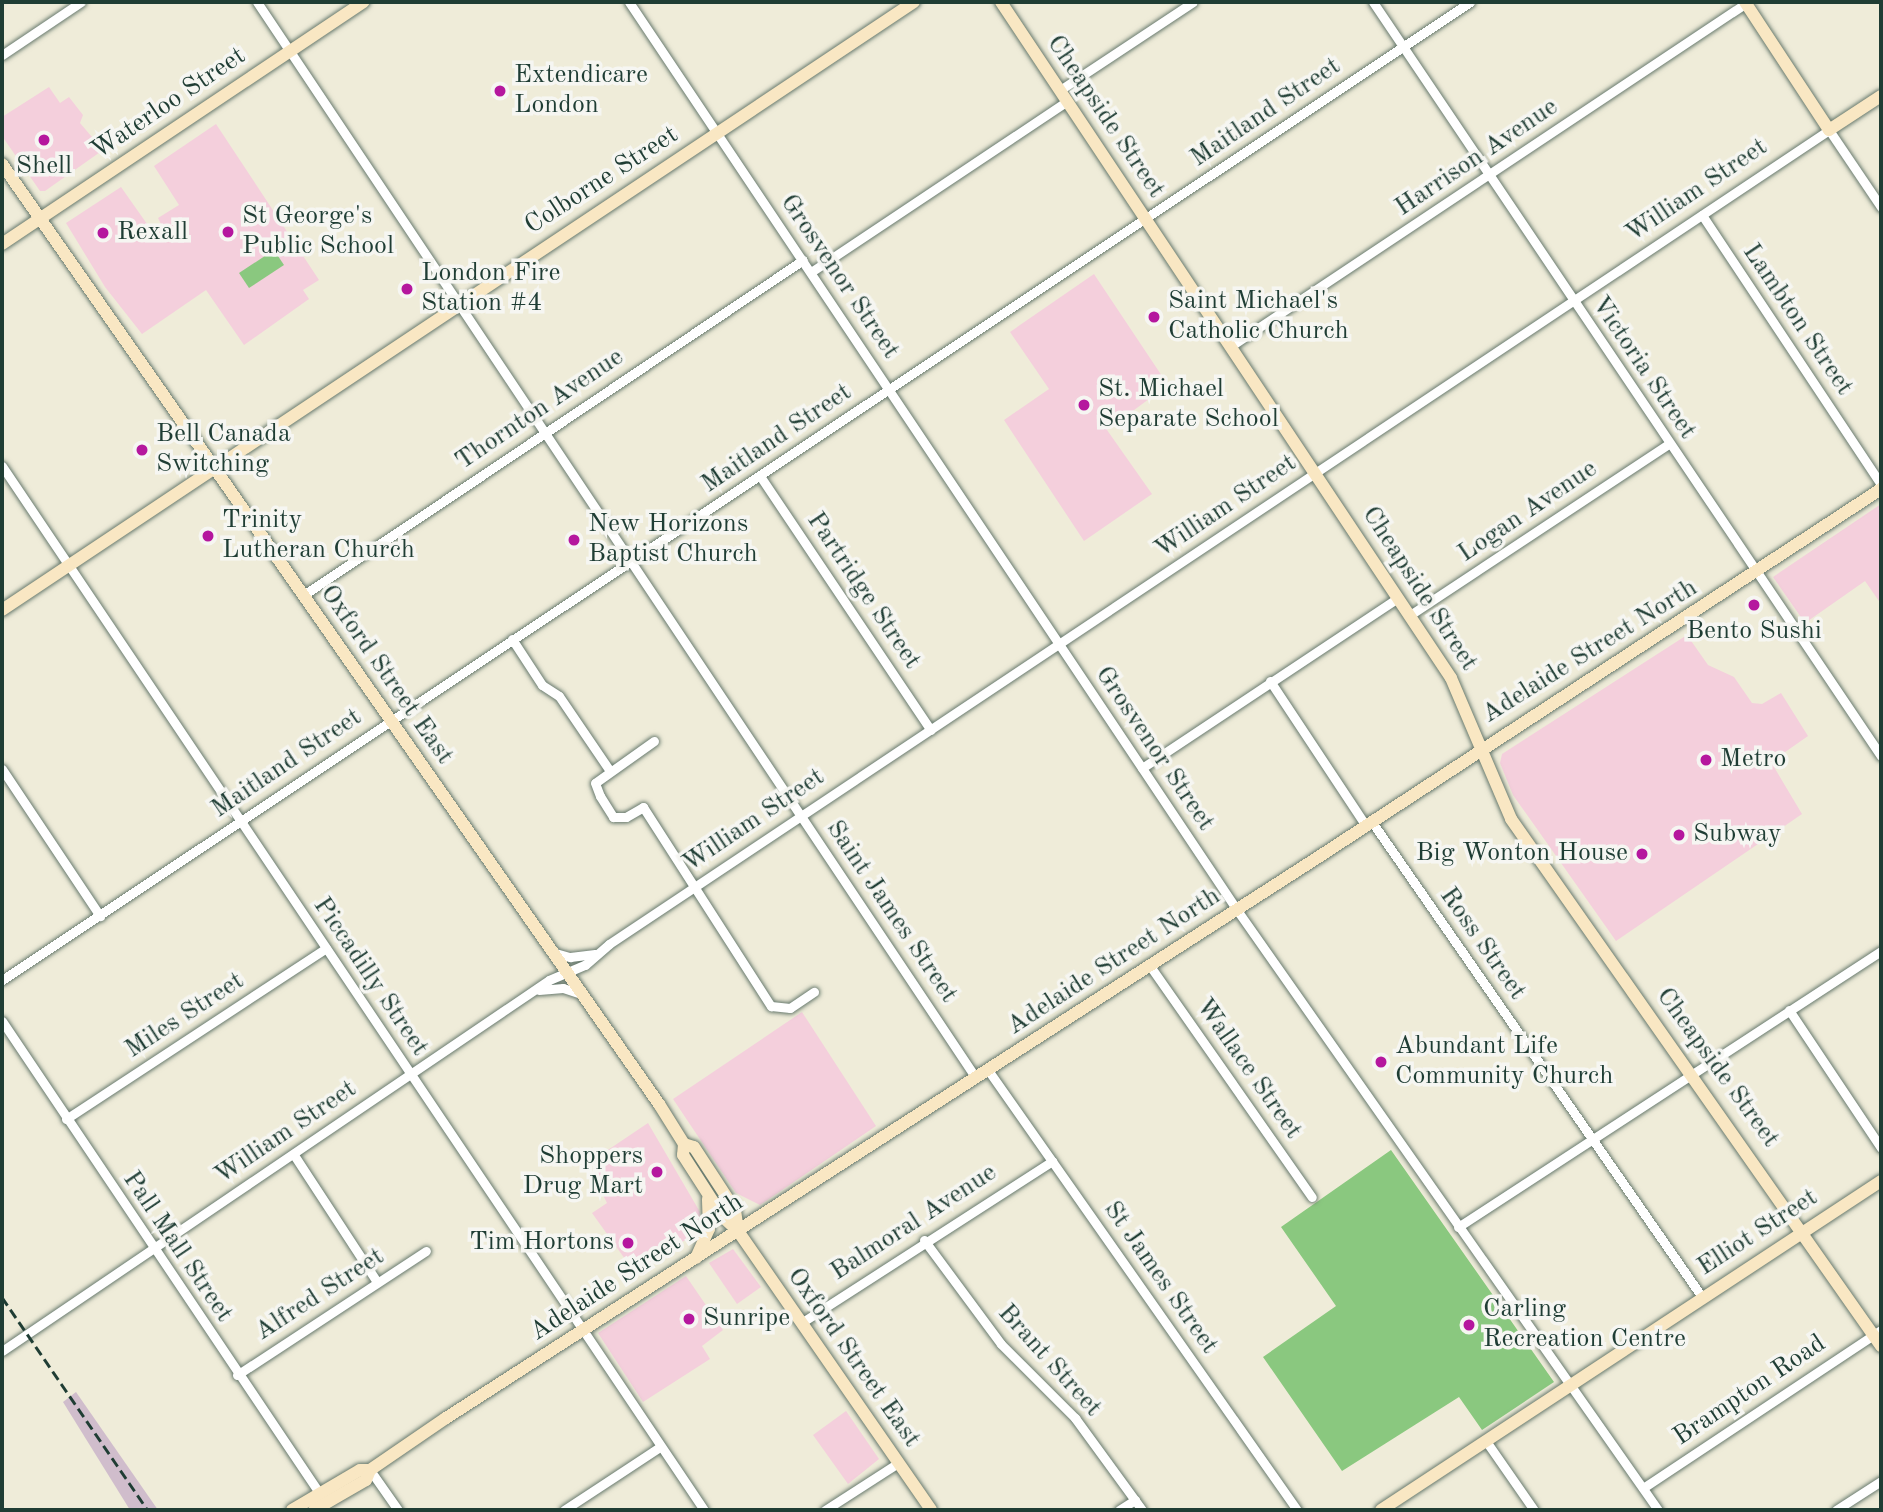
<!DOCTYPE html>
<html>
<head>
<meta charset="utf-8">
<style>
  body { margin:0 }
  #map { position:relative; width:1883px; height:1512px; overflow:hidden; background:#efecd9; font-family:"Old Standard TT",serif }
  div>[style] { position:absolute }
  .built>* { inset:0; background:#f4cfdc }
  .industrial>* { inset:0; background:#d0bdcc }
  .green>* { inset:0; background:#8ac87f }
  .roads { filter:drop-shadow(0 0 2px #687a6e) drop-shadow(0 0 2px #687a6e) }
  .street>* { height:9px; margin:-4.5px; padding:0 4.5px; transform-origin:4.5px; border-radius:4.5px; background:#fff }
  .secondary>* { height:12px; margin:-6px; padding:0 6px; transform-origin:6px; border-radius:6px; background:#f9e7c3 }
  .rail>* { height:2.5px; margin-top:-1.25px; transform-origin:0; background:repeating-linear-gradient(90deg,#1f3d34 0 10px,transparent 0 15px) }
  .dots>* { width:19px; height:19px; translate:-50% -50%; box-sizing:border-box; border:4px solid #f6f6f2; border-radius:50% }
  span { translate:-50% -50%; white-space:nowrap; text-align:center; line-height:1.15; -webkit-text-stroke:7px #f6f6f2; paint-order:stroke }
  .poi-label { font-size:26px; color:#1f3d34 }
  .left { translate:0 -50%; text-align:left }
  .right { translate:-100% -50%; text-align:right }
  .street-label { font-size:26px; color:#1f3d34 }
  .frame { position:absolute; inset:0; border:4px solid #1f3d34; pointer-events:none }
</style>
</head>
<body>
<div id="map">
  <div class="built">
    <div style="clip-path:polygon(49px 87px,60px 103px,69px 97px,83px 115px,80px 123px,103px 150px,45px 191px,40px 191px,2px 136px,2px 117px)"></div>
    <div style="clip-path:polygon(216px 124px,319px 280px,303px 290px,309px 299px,244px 345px,206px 290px,142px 334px,105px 287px,66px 223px,121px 187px,152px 231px,161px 224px,158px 218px,179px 205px,154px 166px)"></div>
    <div style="clip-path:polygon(1094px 274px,1168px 385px,1107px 430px,1152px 494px,1084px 541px,1004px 420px,1049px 389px,1010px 332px)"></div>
    <div style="clip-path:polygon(1881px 504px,1881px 604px,1865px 581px,1805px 623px,1773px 577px)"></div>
    <div style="clip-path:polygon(1687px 635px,1708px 665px,1734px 677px,1752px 703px,1762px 704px,1781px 693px,1808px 736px,1771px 762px,1802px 814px,1616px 941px,1513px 795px,1500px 763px,1502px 754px)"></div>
    <div style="clip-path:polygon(802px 1012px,876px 1126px,760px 1205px,736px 1193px,673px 1099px)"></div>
    <div style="clip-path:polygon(648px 1123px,700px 1212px,699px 1231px,635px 1273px,592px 1213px,607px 1203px,602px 1193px,609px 1190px,590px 1162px)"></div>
    <div style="clip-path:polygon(733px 1249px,761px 1287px,737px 1304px,709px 1263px)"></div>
    <div style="clip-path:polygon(686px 1276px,723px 1330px,702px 1346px,710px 1359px,643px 1402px,598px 1333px)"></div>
    <div style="clip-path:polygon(846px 1411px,879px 1459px,848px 1484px,813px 1435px)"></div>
  </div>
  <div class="industrial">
    <div style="clip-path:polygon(76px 1392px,158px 1510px,130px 1510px,63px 1402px)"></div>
  </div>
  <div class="green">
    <div style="clip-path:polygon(274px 250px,284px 265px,249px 288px,239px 273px)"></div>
    <div style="clip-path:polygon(1391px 1150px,1554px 1382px,1482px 1430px,1459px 1397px,1342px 1471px,1263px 1357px,1336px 1306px,1281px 1227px)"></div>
  </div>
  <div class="roads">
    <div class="street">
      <div style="left:257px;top:2px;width:1294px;rotate:56.25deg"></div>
      <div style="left:629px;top:2px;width:1093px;rotate:56.19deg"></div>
      <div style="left:1237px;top:910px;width:733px;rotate:54.94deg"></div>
      <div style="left:1373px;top:2px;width:909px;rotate:56.03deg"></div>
      <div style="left:2px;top:55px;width:95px;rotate:-33.9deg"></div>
      <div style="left:1060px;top:90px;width:159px;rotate:-33.5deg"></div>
      <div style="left:1702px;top:215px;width:323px;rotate:56.4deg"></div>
      <div style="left:811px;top:272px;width:308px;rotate:-33.7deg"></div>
      <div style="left:1231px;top:346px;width:619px;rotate:-33.66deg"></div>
      <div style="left:2px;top:466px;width:1258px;rotate:56.08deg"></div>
      <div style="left:760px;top:476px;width:306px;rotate:56.1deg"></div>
      <div style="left:302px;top:596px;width:603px;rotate:-33.85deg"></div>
      <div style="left:1410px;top:615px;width:310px;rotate:-33.5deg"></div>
      <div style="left:512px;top:639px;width:55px;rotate:56.9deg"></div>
      <div style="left:542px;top:685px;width:20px;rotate:33deg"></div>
      <div style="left:559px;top:696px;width:91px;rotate:55.8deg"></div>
      <div style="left:1270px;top:681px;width:174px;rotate:56.5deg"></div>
      <div style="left:654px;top:741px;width:72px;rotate:144.6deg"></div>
      <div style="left:595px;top:783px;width:14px;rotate:69deg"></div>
      <div style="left:600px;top:796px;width:25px;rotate:58deg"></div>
      <div style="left:613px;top:817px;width:13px"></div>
      <div style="left:626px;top:817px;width:20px;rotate:-30deg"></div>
      <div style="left:643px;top:807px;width:237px;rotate:57.3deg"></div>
      <div style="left:771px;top:1006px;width:19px;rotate:6deg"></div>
      <div style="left:790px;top:1008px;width:29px;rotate:-34deg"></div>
      <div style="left:1142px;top:768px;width:307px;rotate:-33.6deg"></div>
      <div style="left:2px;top:769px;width:177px;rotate:56.3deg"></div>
      <div style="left:1372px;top:822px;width:578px;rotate:55.21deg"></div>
      <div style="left:552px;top:952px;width:19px;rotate:16deg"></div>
      <div style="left:570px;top:957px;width:25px;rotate:-7deg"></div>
      <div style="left:1150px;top:966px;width:282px;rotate:55deg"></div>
      <div style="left:2px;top:980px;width:1764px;rotate:-33.67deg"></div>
      <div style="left:539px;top:990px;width:24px;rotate:-5deg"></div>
      <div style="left:563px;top:988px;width:19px;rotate:18deg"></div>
      <div style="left:1789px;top:1010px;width:166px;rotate:56.3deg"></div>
      <div style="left:2px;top:1021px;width:570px;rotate:56.09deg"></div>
      <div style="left:988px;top:1070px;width:538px;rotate:54.92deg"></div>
      <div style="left:66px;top:1119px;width:311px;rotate:-33.3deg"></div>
      <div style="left:294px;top:1155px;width:152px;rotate:56.8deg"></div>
      <div style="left:1458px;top:1227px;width:505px;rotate:-33.12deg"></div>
      <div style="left:924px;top:1240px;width:129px;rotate:53.5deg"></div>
      <div style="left:1001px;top:1344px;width:105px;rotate:45deg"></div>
      <div style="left:1075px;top:1418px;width:114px;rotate:53.9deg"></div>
      <div style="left:801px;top:1323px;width:299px;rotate:-32.8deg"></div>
      <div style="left:2px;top:1351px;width:661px;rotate:-34.15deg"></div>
      <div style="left:549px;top:980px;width:39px;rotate:-23deg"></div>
      <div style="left:585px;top:965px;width:32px;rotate:-41deg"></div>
      <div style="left:609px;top:944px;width:1467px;rotate:-33.71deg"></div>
      <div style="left:1829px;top:130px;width:93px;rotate:56deg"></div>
      <div style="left:237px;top:1375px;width:226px;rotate:-33.3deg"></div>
      <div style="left:1486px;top:1441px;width:84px;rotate:55.2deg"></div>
      <div style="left:370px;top:1470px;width:49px;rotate:55deg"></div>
      <div style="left:1643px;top:1488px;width:286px;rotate:-33.6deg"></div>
      <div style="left:564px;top:1510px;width:115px;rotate:-33.3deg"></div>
      <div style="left:825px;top:1510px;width:87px;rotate:-32.8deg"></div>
      <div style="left:1119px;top:1510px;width:19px;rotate:-32deg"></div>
      <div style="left:1836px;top:1510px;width:54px;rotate:-32.8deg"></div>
    </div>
    <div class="secondary">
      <div style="left:1001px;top:2px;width:812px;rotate:56.35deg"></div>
      <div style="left:1451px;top:678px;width:153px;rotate:66.9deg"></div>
      <div style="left:1511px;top:819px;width:644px;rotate:54.93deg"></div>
      <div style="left:1745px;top:2px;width:153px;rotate:56.7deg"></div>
      <div style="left:1829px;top:130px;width:62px;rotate:-33.2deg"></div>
      <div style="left:2px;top:164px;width:1147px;rotate:55.05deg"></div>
      <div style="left:659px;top:1104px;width:47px;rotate:58deg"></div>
      <div style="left:684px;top:1144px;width:11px;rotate:95deg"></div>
      <div style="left:683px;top:1155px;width:74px;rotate:57.2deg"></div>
      <div style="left:723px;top:1217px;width:21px;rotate:43deg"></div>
      <div style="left:738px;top:1231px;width:339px;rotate:55.3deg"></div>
      <div style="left:2px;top:244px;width:435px;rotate:-33.8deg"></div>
      <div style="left:2px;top:610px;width:1096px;rotate:-33.69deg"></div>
      <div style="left:684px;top:1144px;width:10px;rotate:17deg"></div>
      <div style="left:694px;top:1147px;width:75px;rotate:56.9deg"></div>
      <div style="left:735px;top:1210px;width:21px;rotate:82deg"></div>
      <div style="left:696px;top:1258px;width:32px;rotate:-66deg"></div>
      <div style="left:709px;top:1229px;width:30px;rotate:-92deg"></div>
      <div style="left:292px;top:1510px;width:79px;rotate:-30.5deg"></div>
      <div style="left:360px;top:1470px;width:10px"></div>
      <div style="left:314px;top:1510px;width:60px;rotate:-30deg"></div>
      <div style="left:366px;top:1480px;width:11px;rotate:-68deg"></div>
      <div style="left:370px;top:1470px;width:92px;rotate:-34.4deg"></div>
      <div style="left:446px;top:1418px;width:1039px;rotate:-32.74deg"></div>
      <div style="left:1320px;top:856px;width:670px;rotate:-33.19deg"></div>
      <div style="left:1381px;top:1510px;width:599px;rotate:-33.34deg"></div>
    </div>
  </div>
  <div class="rail">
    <div style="left:2px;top:1297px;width:258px;rotate:55.6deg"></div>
  </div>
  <div class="dots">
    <div style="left:500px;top:91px;background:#b5179e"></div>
    <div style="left:44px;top:140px;background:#b5179e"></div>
    <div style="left:228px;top:232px;background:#b5179e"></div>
    <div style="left:103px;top:233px;background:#b5179e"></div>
    <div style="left:407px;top:289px;background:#b5179e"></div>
    <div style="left:1154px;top:317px;background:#b5179e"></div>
    <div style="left:1084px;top:405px;background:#b5179e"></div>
    <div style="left:142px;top:450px;background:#b5179e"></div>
    <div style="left:208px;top:536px;background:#b5179e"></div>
    <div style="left:574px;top:540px;background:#b5179e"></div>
    <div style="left:1754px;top:605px;background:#b5179e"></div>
    <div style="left:1706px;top:760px;background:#b5179e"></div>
    <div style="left:1679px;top:835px;background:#b5179e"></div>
    <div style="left:1642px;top:854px;background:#b5179e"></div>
    <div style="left:1381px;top:1062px;background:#b5179e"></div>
    <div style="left:657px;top:1172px;background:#b5179e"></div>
    <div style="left:628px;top:1243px;background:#b5179e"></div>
    <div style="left:689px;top:1319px;background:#b5179e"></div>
    <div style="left:1469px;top:1325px;background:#b5179e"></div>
  </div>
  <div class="poi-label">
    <span class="left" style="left:514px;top:91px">Extendicare<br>London</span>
    <span style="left:44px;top:167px">Shell</span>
    <span class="left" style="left:242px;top:232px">St George's<br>Public School</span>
    <span class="left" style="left:117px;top:233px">Rexall</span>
    <span class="left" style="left:421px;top:289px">London Fire<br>Station #4</span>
    <span class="left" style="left:1168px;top:317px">Saint Michael's<br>Catholic Church</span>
    <span class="left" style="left:1098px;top:405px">St. Michael<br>Separate School</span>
    <span class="left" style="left:156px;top:450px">Bell Canada<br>Switching</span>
    <span class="left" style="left:222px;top:536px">Trinity<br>Lutheran Church</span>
    <span class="left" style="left:588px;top:540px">New Horizons<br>Baptist Church</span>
    <span style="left:1754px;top:632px">Bento Sushi</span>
    <span class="left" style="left:1720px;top:760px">Metro</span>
    <span class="left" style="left:1693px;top:835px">Subway</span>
    <span class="right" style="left:1628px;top:854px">Big Wonton House</span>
    <span class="left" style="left:1395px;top:1062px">Abundant Life<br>Community Church</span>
    <span class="right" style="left:643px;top:1172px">Shoppers<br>Drug Mart</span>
    <span class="right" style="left:614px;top:1243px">Tim Hortons</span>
    <span class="left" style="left:1483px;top:1325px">Carling<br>Recreation Centre</span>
    <span class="left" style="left:703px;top:1319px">Sunripe</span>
  </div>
  <div class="street-label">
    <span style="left:169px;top:104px;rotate:-34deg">Waterloo Street</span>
    <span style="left:1266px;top:113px;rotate:-34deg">Maitland Street</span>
    <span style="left:1105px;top:117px;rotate:56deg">Cheapside Street</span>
    <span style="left:1477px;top:158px;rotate:-34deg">Harrison Avenue</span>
    <span style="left:602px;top:181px;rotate:-33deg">Colborne Street</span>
    <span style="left:1697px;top:191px;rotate:-34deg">William Street</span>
    <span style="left:839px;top:277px;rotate:56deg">Grosvenor Street</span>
    <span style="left:1797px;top:320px;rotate:56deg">Lambton Street</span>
    <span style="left:1643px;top:368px;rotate:56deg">Victoria Street</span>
    <span style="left:540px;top:410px;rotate:-34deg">Thornton Avenue</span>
    <span style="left:777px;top:439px;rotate:-34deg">Maitland Street</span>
    <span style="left:1226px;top:507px;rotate:-34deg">William Street</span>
    <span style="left:1528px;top:512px;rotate:-34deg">Logan Avenue</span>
    <span style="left:1419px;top:589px;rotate:57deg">Cheapside Street</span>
    <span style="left:863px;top:591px;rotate:56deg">Partridge Street</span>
    <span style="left:1590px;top:652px;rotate:-32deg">Adelaide Street North</span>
    <span style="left:386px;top:675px;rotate:55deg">Oxford Street East</span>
    <span style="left:1154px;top:749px;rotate:56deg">Grosvenor Street</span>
    <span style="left:287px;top:764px;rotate:-34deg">Maitland Street</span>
    <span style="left:754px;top:821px;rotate:-34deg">William Street</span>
    <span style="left:891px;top:912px;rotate:56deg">Saint James Street</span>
    <span style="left:1482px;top:944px;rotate:55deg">Ross Street</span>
    <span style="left:1114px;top:962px;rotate:-33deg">Adelaide Street North</span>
    <span style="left:370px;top:977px;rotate:56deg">Piccadilly Street</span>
    <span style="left:185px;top:1016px;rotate:-33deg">Miles Street</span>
    <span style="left:1717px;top:1068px;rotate:54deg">Cheapside Street</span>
    <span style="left:1248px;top:1069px;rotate:55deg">Wallace Street</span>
    <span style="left:286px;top:1133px;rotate:-34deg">William Street</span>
    <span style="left:914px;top:1223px;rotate:-33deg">Balmoral Avenue</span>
    <span style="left:1758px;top:1233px;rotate:-33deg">Elliot Street</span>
    <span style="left:177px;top:1247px;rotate:56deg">Pall Mall Street</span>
    <span style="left:637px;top:1268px;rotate:-33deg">Adelaide Street North</span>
    <span style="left:1160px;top:1278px;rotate:55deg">St James Street</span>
    <span style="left:320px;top:1295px;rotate:-33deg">Alfred Street</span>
    <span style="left:853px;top:1358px;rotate:55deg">Oxford Street East</span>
    <span style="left:1049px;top:1361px;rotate:48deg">Brant Street</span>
    <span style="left:1750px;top:1391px;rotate:-34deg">Brampton Road</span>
  </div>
  <div class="frame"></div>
</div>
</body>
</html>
